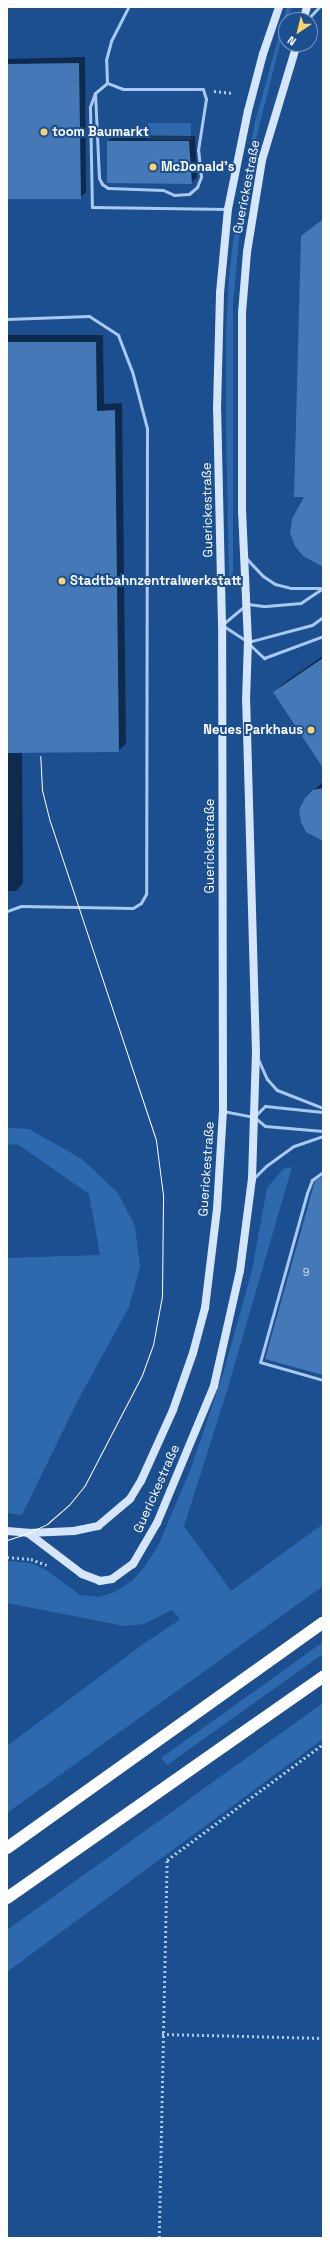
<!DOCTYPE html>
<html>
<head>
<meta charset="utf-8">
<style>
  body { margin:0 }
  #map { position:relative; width:330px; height:2245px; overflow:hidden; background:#1b4f8f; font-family:"Space Grotesk",sans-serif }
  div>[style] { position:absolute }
  .green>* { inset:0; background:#2e69ad }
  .shadow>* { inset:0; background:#0007 }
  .building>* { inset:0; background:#4478b7 }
  .path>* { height:2.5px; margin-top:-1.25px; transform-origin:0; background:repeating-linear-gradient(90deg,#a9c9ee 0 2px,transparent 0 5px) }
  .service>* { height:3px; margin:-1.5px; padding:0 1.5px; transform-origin:1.5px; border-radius:1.5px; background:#a9c9ee }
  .secondary>* { height:8px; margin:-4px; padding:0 4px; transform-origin:4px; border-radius:4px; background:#d6e6fa }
  .motorway>* { height:12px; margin:-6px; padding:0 6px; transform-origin:6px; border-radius:6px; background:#fff }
  .tram>* { height:1px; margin:-0.5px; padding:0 0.5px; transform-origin:0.5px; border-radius:0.5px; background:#fff }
  .dots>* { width:11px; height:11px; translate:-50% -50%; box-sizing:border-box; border:2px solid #1b4f8f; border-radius:50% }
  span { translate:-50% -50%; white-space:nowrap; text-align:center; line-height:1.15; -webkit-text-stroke:4px #1b4f8f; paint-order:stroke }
  .number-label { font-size:11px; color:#d0dded }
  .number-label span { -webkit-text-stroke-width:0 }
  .poi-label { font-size:13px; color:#fff; font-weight:700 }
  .left { translate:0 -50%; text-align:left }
  .right { translate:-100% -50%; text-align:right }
  .street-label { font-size:13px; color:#fff }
  .frame { position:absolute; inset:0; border:8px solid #fff; pointer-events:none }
  .north { position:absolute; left:278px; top:12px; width:40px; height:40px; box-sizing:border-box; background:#1b4f8f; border:1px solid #7695bc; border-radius:50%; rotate:215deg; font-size:11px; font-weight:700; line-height:16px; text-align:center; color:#fff }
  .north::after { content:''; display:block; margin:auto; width:14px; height:18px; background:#ffd166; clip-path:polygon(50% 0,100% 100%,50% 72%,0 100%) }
</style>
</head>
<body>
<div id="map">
  <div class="green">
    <div style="clip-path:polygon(287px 7px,292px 7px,286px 20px,257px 135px,239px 238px,233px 305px,233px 582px,229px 582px,226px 427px,226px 331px,229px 276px,236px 218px,255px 122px)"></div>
    <div style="clip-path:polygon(148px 123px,191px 123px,191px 140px,148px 140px)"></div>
    <div style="clip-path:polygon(7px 1128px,29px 1129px,82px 1159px,118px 1193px,135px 1226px,140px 1267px,129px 1307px,78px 1400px,22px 1515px,7px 1513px,7px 1258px,100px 1255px,89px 1194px,19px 1145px,7px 1144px)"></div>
    <div style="clip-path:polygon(292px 1167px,227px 1391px,184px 1526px,231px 1591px,323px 1524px,323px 1586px,7px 1813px,7px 1746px,146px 1642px,178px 1621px,179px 1618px,172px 1610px,144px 1624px,124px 1626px,7px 1603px,7px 1561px,31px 1563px,46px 1570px,80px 1595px,99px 1597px,114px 1592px,132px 1581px,144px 1567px,158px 1546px,191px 1468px,223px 1374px,252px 1270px,267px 1188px,283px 1169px)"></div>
    <div style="clip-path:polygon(323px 1642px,323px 1654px,167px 1765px,161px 1758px)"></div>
    <div style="clip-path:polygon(323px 1703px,323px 1739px,7px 1972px,7px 1930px)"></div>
  </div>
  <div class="shadow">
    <div style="clip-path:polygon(85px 57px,86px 192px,80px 198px,7px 198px,7px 59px)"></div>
    <div style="clip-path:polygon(114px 135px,195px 136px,197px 177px,191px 183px,107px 182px,108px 141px)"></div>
    <div style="clip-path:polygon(323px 219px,323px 562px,305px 496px,302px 236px)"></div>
    <div style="clip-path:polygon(7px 335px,103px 335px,104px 404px,122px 403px,126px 744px,118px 751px,22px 752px,23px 883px,16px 891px,7px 891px)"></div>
    <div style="clip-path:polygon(323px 656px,323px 766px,274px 692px,284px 683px)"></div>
    <div style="clip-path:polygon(323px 782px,323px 839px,305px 798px)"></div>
  </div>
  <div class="building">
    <div style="clip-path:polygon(79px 63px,81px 199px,7px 199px,7px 64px)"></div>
    <div style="clip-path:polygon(107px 141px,189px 141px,192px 184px,107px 183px)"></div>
    <div style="clip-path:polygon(323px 219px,323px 567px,303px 556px,295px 546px,290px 533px,292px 519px,304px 497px,294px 497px,301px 236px)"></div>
    <div style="clip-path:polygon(7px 342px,96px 342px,97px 411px,115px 410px,119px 752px,7px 753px)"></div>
    <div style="clip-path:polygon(323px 658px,323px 768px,273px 692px)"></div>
    <div style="clip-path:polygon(323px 788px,323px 841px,306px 832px,301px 822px,299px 810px,305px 798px,313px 790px)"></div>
    <div style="clip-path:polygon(323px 1176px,323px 1375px,265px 1359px,315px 1181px)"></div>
  </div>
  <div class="path">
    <div style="left:214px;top:91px;width:19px;rotate:6deg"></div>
    <div style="left:7px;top:1557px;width:24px;rotate:5deg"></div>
    <div style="left:31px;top:1559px;width:17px;rotate:21deg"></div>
    <div style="left:162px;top:2034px;width:161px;rotate:1.4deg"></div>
    <div style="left:159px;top:2238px;width:378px;rotate:-88.8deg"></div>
    <div style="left:167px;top:1860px;width:194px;rotate:-36.6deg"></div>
  </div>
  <div class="service">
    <div style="left:307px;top:20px;width:18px;rotate:-47deg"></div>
    <div style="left:107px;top:83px;width:16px;rotate:140deg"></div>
    <div style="left:95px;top:93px;width:15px;rotate:110deg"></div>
    <div style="left:90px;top:107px;width:100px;rotate:88.9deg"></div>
    <div style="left:92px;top:207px;width:135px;rotate:0.8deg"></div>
    <div style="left:95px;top:93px;width:85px;rotate:87.3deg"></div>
    <div style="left:99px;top:178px;width:7px;rotate:63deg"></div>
    <div style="left:102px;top:184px;width:7px;rotate:34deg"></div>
    <div style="left:108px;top:188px;width:55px;rotate:2.1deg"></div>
    <div style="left:163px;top:190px;width:12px;rotate:24deg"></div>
    <div style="left:174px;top:195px;width:15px;rotate:-4deg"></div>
    <div style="left:189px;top:194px;width:11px;rotate:-41deg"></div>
    <div style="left:197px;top:187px;width:11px;rotate:-68deg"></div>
    <div style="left:201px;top:177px;width:27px;rotate:-96deg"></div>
    <div style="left:198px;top:150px;width:52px;rotate:-81.1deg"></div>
    <div style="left:206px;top:99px;width:10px;rotate:-107deg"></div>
    <div style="left:203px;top:89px;width:80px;rotate:180deg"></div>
    <div style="left:123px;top:89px;width:17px;rotate:-159deg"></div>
    <div style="left:107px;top:83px;width:23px;rotate:-92deg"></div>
    <div style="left:106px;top:60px;width:20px;rotate:-75deg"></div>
    <div style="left:111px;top:41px;width:38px;rotate:-63deg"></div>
    <div style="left:7px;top:319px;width:82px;rotate:-2.1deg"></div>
    <div style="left:89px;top:316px;width:35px;rotate:33deg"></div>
    <div style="left:118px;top:335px;width:39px;rotate:69deg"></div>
    <div style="left:132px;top:371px;width:59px;rotate:75.3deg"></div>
    <div style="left:147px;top:428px;width:466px;rotate:90.1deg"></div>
    <div style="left:146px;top:894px;width:10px;rotate:119deg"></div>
    <div style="left:141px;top:903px;width:9px;rotate:148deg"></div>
    <div style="left:133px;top:908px;width:112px;rotate:-179deg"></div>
    <div style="left:21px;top:906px;width:15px;rotate:160deg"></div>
    <div style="left:246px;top:558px;width:25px;rotate:47deg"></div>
    <div style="left:263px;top:576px;width:14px;rotate:34deg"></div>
    <div style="left:275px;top:584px;width:16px;rotate:14deg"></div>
    <div style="left:291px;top:588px;width:31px"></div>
    <div style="left:323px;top:588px;width:27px;rotate:146deg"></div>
    <div style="left:301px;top:603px;width:38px;rotate:175deg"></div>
    <div style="left:263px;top:606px;width:16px;rotate:-173deg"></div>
    <div style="left:247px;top:604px;width:33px;rotate:140deg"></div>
    <div style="left:222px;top:625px;width:31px;rotate:33deg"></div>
    <div style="left:248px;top:642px;width:66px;rotate:-14.9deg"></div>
    <div style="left:312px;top:625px;width:14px;rotate:-36deg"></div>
    <div style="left:249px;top:644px;width:21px;rotate:43deg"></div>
    <div style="left:264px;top:658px;width:63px;rotate:-20.4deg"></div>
    <div style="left:258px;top:1059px;width:22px;rotate:66deg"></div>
    <div style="left:267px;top:1079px;width:15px;rotate:48deg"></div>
    <div style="left:277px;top:1090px;width:49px;rotate:21.4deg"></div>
    <div style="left:223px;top:1111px;width:32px;rotate:11deg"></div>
    <div style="left:254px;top:1117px;width:14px;rotate:39deg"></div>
    <div style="left:265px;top:1126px;width:58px;rotate:4.9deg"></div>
    <div style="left:256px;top:1115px;width:13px;rotate:-45deg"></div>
    <div style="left:265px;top:1106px;width:58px;rotate:5.9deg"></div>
    <div style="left:323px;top:1172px;width:14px;rotate:144deg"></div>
    <div style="left:312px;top:1180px;width:14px;rotate:111deg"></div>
    <div style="left:307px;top:1193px;width:175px;rotate:105.5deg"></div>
    <div style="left:260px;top:1362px;width:66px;rotate:15.9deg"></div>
    <div style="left:254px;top:1178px;width:17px;rotate:-45deg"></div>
    <div style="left:266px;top:1166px;width:34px;rotate:-36deg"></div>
    <div style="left:294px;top:1146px;width:31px;rotate:-19deg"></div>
  </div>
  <div class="secondary">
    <div style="left:303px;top:20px;width:14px;rotate:-73deg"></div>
    <div style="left:7px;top:1531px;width:21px;rotate:5deg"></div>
    <div style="left:28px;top:1533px;width:46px;rotate:-2.5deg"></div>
    <div style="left:74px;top:1531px;width:25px;rotate:-12deg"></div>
    <div style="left:98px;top:1526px;width:42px;rotate:-40.2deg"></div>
    <div style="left:130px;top:1499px;width:21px;rotate:-59deg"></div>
    <div style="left:141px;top:1481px;width:78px;rotate:-65.7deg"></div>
    <div style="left:173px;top:1410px;width:60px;rotate:-70.7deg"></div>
    <div style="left:193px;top:1353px;width:47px;rotate:-75.1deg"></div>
    <div style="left:205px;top:1308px;width:100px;rotate:-83.1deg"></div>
    <div style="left:217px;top:1209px;width:98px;rotate:-86.5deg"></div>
    <div style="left:223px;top:1111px;width:486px;rotate:-90.1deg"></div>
    <div style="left:222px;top:625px;width:216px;rotate:-91.3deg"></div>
    <div style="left:217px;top:409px;width:116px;rotate:-88.5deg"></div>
    <div style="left:220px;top:293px;width:84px;rotate:-84.6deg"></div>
    <div style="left:228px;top:209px;width:100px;rotate:-78.5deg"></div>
    <div style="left:248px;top:111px;width:59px;rotate:-75.3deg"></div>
    <div style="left:263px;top:54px;width:50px;rotate:-71.2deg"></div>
    <div style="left:28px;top:1533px;width:68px;rotate:37.2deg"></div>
    <div style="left:82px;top:1574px;width:19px;rotate:21deg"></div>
    <div style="left:100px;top:1581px;width:12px;rotate:-9deg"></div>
    <div style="left:112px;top:1579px;width:26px;rotate:-36deg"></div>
    <div style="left:133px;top:1564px;width:48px;rotate:-59.7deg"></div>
    <div style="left:157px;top:1523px;width:148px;rotate:-67.4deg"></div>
    <div style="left:214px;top:1386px;width:118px;rotate:-77.3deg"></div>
    <div style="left:240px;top:1271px;width:93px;rotate:-82.6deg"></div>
    <div style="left:252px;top:1179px;width:126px;rotate:-88.2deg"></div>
    <div style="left:256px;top:1053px;width:352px;rotate:-91.6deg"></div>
    <div style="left:246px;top:701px;width:59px;rotate:-88.1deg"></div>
    <div style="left:248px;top:642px;width:130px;rotate:-92.6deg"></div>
    <div style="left:242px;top:512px;width:199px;rotate:-90deg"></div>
    <div style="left:242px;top:313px;width:61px;rotate:-85.3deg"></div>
    <div style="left:247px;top:252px;width:93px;rotate:-80.7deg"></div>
    <div style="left:262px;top:160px;width:121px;rotate:-73.2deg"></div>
  </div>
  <div class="motorway">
    <div style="left:7px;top:1848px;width:388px;rotate:-35.5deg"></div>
    <div style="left:7px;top:1898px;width:386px;rotate:-35deg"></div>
  </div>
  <div class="tram">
    <div style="left:7px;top:1540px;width:22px;rotate:-18deg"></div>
    <div style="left:28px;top:1533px;width:21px;rotate:-25deg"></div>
    <div style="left:47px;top:1524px;width:29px;rotate:-41deg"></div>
    <div style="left:69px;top:1505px;width:26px;rotate:-51deg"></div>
    <div style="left:85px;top:1485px;width:124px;rotate:-62.6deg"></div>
    <div style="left:142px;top:1375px;width:32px;rotate:-70deg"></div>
    <div style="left:153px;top:1345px;width:50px;rotate:-79.6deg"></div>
    <div style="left:162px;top:1296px;width:101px;rotate:-89.4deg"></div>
    <div style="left:163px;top:1195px;width:55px;rotate:-97.3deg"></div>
    <div style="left:156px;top:1140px;width:335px;rotate:-108.4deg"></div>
    <div style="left:50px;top:822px;width:34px;rotate:-104deg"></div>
    <div style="left:42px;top:789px;width:33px;rotate:-93deg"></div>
  </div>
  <div class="dots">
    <div style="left:44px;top:132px;background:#ffd166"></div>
    <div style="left:153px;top:167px;background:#ffd166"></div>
    <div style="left:62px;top:581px;background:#ffd166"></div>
    <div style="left:311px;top:730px;background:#ffd166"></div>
  </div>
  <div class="number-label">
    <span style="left:306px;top:1272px">9</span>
  </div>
  <div class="poi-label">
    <span class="left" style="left:52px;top:132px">toom Baumarkt</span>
    <span class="left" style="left:161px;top:167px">McDonald's</span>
    <span class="left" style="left:70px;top:581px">Stadtbahnzentralwerkstatt</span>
    <span class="right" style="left:303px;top:730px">Neues Parkhaus</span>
  </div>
  <div class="street-label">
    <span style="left:247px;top:187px;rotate:-79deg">Guerickestraße</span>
    <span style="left:208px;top:510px;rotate:-91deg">Guerickestraße</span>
    <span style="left:210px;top:846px;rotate:-90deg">Guerickestraße</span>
    <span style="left:207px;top:1169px;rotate:-86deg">Guerickestraße</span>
    <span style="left:157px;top:1489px;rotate:-66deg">Guerickestraße</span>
  </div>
  <div class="frame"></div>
  <div class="north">N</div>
</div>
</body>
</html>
